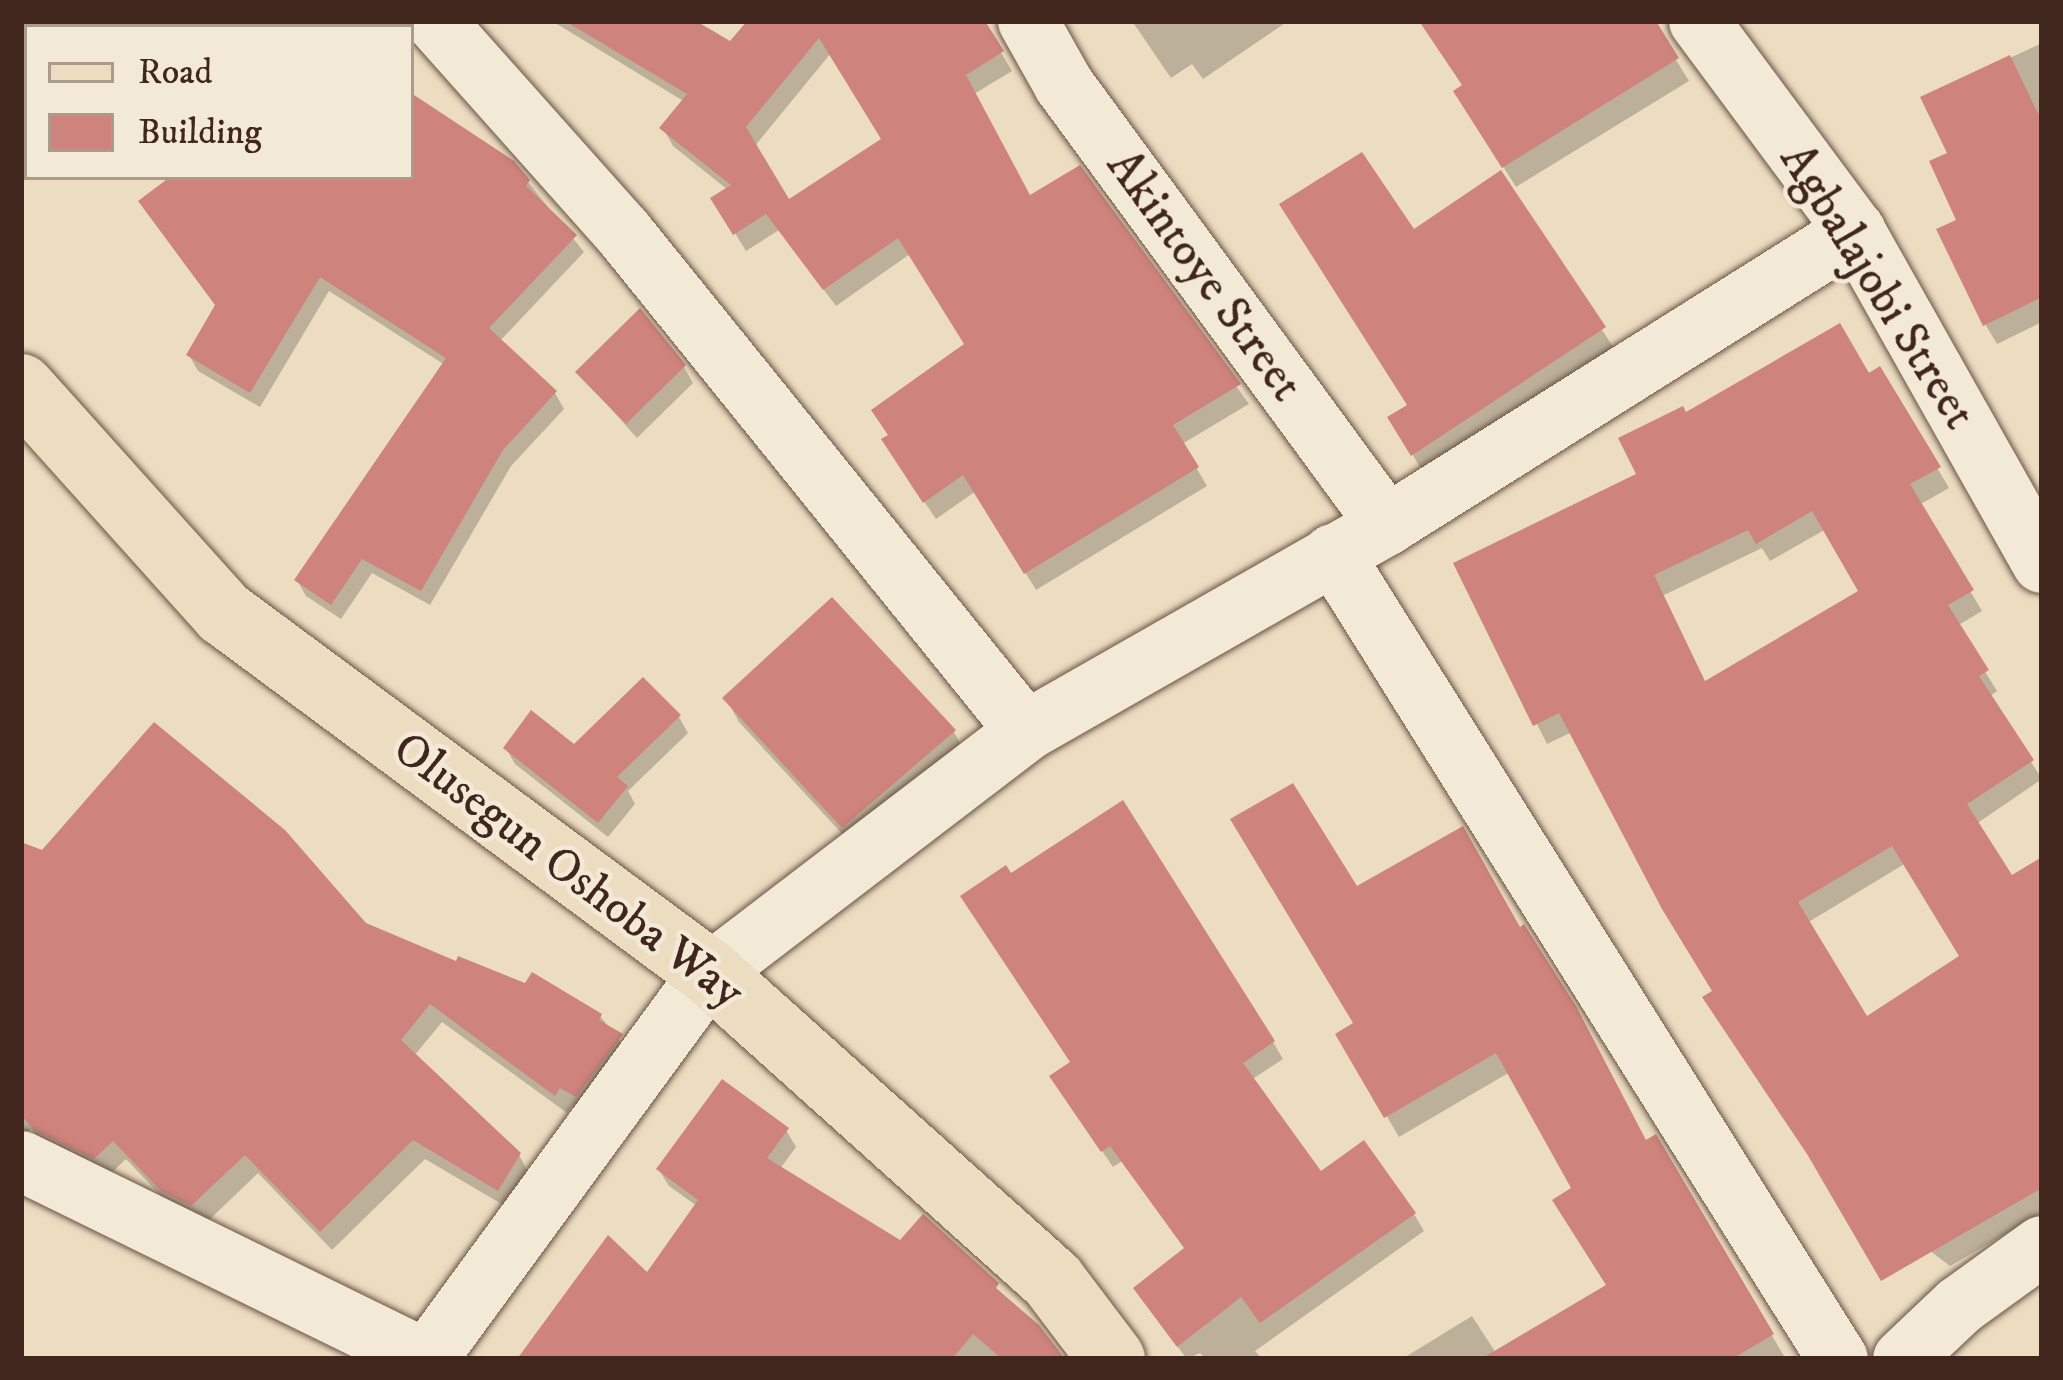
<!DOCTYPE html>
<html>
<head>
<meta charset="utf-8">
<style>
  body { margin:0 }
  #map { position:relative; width:2063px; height:1380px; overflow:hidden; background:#ecddc1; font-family:"IM FELL DW Pica",serif }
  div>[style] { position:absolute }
  .shadow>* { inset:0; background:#0003 }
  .building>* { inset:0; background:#ce837c }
  .roads { filter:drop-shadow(0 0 3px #6b5445) drop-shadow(0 0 3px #6b5445) }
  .minor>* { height:60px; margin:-30px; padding:0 30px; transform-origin:30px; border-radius:30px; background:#f3e9d7 }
  .major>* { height:66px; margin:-33px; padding:0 33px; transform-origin:33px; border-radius:33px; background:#ecddc1 }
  span { translate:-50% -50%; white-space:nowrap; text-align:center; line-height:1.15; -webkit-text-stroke:9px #f3e9d7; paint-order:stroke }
  .street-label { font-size:48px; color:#40261c }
  .frame { position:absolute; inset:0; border:24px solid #40261c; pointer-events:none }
  .legend { position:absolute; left:24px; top:24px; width:390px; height:156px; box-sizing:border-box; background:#f3e9d7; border:3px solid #ab9b8c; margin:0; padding:15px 21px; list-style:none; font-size:36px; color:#40261c }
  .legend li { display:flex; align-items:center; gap:24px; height:60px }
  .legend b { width:60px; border:3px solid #ab9b8c }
</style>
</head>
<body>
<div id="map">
  <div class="shadow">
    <div style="clip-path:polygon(evenodd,552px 21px,690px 21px,731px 45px,750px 21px,982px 21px,1012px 71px,974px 94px,1029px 199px,1079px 169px,1249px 404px,1182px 444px,1207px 486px,1036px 590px,976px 491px,936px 519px,895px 458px,967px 346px,910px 254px,836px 306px,779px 230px,746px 251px,714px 199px,728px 190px,673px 146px,663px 128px,685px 102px,552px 21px,831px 53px,884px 141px,788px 203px,754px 147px,831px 53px)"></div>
    <div style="clip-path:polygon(1132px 21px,1288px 21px,1203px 79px,1192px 64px,1171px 78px)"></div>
    <div style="clip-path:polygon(1420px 21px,1652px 21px,1689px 81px,1516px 187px,1469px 113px,1465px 87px)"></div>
    <div style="clip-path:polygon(2042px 43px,2042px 322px,1997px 344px,1985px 324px,1951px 154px,1924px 98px)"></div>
    <div style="clip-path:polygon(411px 96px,528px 182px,584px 252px,499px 342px,555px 393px,564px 409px,511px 466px,430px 605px,372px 573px,341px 619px,306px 596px,297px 580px,445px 365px,329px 291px,260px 407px,198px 371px,189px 355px,217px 307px,175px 177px,411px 177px)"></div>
    <div style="clip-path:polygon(1500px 174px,1614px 348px,1424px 474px,1391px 418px,1410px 407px,1413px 233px)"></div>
    <div style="clip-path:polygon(684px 367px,693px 383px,637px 438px,579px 373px)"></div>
    <div style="clip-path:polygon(evenodd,1879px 370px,1949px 488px,1919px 505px,1982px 611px,1957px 626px,1997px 691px,1989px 697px,2042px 779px,1976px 824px,2011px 879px,2042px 860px,2042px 1213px,1950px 1266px,1868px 1204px,1716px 992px,1572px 732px,1547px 744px,1457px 564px,1640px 476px,1685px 416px,1879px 370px,1826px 529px,1862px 592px,1705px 685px,1662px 596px,1762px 548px,1770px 561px,1826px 529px,1879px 370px,1906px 863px,1963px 958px,1866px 1020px,1807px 923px,1906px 863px)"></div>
    <div style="clip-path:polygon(832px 601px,954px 732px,967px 756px,857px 850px,739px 722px,726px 698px)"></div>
    <div style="clip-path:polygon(679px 717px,688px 733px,628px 791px,635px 804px,608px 837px,515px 764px,506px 748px,574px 748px)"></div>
    <div style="clip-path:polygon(21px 845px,365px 925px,457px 965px,600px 1016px,632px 1056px,588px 1115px,572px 1106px,567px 1113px,442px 1022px,414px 1056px,519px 1155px,530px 1175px,510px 1209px,425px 1159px,332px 1250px,258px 1173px,204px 1225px,175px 1211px,126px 1159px,107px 1177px,49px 1149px,31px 1129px,21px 1141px)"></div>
    <div style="clip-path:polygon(1356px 890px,1646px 1144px,1655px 1138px,1784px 1356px,1402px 1359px,1472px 1316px,1496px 1353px,1609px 1286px,1575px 1189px,1510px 1072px,1399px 1137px,1339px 1035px,1357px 1024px)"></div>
    <div style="clip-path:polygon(1273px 1042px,1283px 1059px,1251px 1080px,1320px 1175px,1414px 1214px,1424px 1231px,1255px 1351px,1262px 1359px,1205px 1359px,1200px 1353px,1187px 1359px,1147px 1306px,1187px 1250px,1122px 1161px,1113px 1167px,1063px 1094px)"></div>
    <div style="clip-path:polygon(786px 1130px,796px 1147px,780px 1169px,1061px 1359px,523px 1359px,648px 1276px,697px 1206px,669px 1186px,659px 1170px)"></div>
  </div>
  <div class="building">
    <div style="clip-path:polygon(evenodd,565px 21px,696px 21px,730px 41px,747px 21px,985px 21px,1004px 51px,966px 75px,1030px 195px,1080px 165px,1241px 384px,1173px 425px,1199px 467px,1024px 574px,963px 475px,923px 503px,881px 439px,888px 435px,871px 410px,964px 344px,898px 238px,823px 290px,766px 214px,733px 235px,710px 198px,731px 185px,659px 128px,687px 94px,565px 21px,819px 38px,881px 139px,789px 199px,746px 127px,819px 38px)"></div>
    <div style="clip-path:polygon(1419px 21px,1656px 21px,1679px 58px,1502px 168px,1453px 91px,1462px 85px)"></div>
    <div style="clip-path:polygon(2010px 55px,2042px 122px,2042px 297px,1983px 326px,1936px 229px,1956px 220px,1929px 161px,1947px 153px,1920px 97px)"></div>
    <div style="clip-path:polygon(411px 93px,514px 161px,530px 180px,526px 186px,577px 235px,489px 328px,557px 391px,503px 450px,421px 591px,362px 559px,331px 605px,294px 580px,446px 358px,320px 277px,250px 393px,186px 355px,215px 305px,138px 201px,170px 177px,411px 177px)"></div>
    <div style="clip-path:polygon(1362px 152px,1414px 229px,1501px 170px,1606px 327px,1411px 456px,1387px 417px,1407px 405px,1279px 204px)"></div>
    <div style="clip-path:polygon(640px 308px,686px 365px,626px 424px,575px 372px)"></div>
    <div style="clip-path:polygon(evenodd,1840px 323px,1869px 373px,1880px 366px,1941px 467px,1910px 484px,1974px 590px,1948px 605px,1989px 670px,1979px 676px,2034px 760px,1967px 804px,2012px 875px,2042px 857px,2042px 1188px,1881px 1281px,1807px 1154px,1702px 997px,1712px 991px,1662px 909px,1559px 713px,1533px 726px,1453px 563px,1636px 474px,1618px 438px,1683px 406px,1686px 412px,1840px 323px,1812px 511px,1858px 591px,1705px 681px,1654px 575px,1748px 530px,1756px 544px,1812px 511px,1840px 323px,1892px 846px,1959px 956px,1867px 1016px,1798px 902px,1892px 846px)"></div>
    <div style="clip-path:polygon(832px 597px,956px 730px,842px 828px,722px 698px)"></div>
    <div style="clip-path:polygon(643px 677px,681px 715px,617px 777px,628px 786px,598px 823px,503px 748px,531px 710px,574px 744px)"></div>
    <div style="clip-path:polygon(154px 722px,285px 830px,366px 923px,456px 961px,458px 956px,525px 983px,532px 972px,602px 1014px,599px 1020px,623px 1034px,576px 1097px,560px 1088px,555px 1096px,430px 1004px,401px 1040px,521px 1153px,498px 1191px,413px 1140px,320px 1232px,245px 1155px,191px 1206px,161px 1191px,113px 1141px,94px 1159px,34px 1130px,21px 1115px,21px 842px,42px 850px)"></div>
    <div style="clip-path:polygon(1293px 783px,1357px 886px,1463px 826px,1520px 927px,1524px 924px,1576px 1006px,1646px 1140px,1656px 1134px,1774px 1334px,1732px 1359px,1481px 1359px,1606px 1285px,1552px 1200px,1571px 1188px,1496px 1053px,1384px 1118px,1335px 1034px,1353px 1023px,1230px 819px)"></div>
    <div style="clip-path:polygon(1123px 800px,1275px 1041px,1243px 1063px,1321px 1171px,1364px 1140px,1416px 1213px,1260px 1323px,1241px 1297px,1177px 1347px,1133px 1288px,1184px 1248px,1110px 1146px,1101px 1152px,1049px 1076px,1070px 1062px,960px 896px,1006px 865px,1011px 873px)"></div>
    <div style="clip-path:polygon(722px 1079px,789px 1128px,767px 1158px,900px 1240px,923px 1214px,999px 1283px,996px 1288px,1039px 1325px,1065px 1359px,1002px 1359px,973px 1334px,952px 1359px,517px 1359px,608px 1235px,647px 1272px,698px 1200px,656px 1169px)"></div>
  </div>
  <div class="roads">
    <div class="minor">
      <div style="left:435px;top:21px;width:283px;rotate:48.3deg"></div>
      <div style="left:623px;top:232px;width:641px;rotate:51.08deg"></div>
      <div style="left:1028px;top:21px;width:73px;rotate:60.6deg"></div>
      <div style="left:1064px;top:85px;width:546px;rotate:53.72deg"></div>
      <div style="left:1699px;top:21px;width:262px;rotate:53.4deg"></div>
      <div style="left:1855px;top:231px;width:381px;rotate:60.6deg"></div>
      <div style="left:1333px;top:554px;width:950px;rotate:57.9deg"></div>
      <div style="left:21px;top:1161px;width:450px;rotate:26.1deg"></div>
      <div style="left:427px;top:1359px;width:479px;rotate:-53.8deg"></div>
      <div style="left:710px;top:973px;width:398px;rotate:-37.4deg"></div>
      <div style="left:1026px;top:731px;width:416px;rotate:-29.7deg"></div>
      <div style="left:1387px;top:525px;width:553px;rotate:-32.14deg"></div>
      <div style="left:1903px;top:1359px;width:77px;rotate:-43.4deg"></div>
      <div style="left:1959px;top:1306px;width:102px;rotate:-35.9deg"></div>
    </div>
    <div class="major">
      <div style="left:97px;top:27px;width:10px;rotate:-37deg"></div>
      <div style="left:21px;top:83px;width:8px;rotate:-40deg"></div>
      <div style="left:21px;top:387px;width:304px;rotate:48.1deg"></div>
      <div style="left:224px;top:613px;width:605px;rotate:36.53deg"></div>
      <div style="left:710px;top:973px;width:461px;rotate:41.9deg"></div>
      <div style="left:1053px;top:1281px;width:98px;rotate:52.9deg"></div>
    </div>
  </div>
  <div class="street-label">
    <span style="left:1204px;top:276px;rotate:54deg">Akintoye Street</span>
    <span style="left:1877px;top:287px;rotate:58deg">Agbalajobi Street</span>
    <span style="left:568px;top:871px;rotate:37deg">Olusegun Oshoba Way</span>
  </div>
  <div class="frame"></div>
  <ul class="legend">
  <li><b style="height:15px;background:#ecddc1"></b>Road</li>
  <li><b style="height:33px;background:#ce837c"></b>Building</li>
  </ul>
</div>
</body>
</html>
